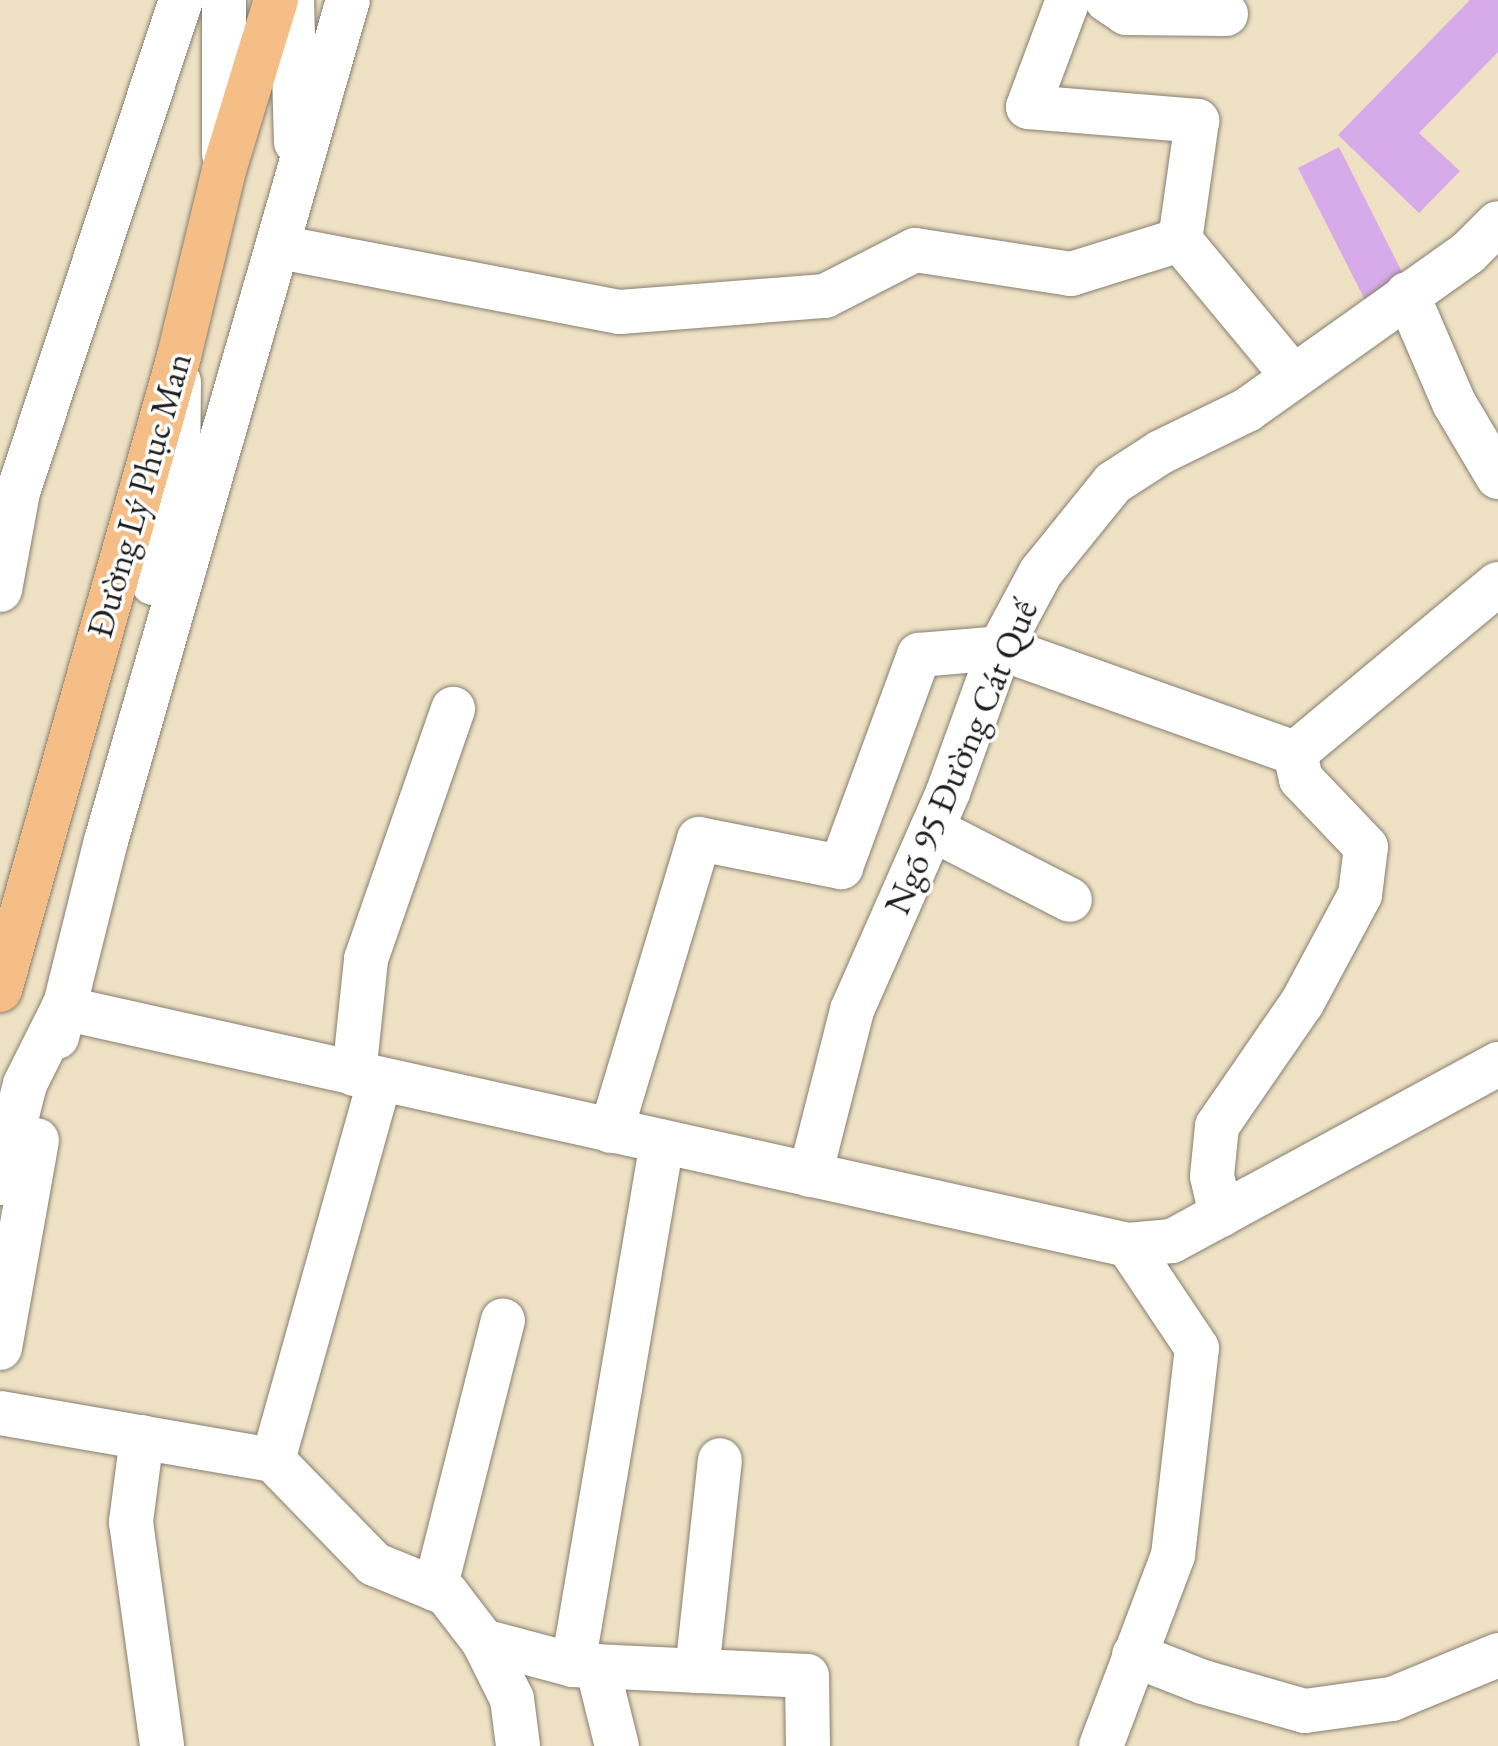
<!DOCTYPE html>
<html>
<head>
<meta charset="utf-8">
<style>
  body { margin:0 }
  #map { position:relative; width:1498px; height:1746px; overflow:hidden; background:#efe2c4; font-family:"EB Garamond",serif }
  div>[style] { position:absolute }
  .building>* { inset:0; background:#d7aae9 }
  .roads { filter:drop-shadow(0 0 2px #867f70) drop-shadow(0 0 2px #867f70) }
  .minor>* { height:44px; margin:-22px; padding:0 22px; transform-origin:22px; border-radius:22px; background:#fff }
  .major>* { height:44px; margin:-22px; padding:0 22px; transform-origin:22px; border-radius:22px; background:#f5be86 }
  span { translate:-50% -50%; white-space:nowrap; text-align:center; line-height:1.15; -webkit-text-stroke:7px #fff; paint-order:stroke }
  .street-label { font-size:36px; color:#1c1c1c }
</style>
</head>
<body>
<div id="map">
  <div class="building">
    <div style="clip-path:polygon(1470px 0,1498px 0,1498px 52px,1419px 133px,1460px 171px,1419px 213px,1338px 135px)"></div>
    <div style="clip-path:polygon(1339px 147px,1407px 282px,1366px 302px,1298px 168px)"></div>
  </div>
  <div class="roads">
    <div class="minor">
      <div style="left:292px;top:0;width:142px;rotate:88.4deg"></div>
      <div style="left:1068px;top:0;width:114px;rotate:110.5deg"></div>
      <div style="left:1028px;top:107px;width:170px;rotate:4.7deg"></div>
      <div style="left:1197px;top:121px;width:120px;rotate:98.1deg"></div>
      <div style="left:1107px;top:0;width:23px;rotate:34deg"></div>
      <div style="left:1126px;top:13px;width:100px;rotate:0.6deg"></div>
      <div style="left:224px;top:154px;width:154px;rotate:-90deg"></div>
      <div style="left:279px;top:247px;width:347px;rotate:10.8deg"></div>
      <div style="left:620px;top:312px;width:206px;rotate:-4.5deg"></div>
      <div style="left:825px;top:296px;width:101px;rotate:-27.1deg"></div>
      <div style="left:915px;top:250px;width:158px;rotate:8.7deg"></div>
      <div style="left:1071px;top:274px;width:114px;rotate:-17.3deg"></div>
      <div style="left:1180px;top:240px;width:177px;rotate:50.3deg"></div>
      <div style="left:1407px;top:294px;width:119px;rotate:66.7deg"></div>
      <div style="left:1454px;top:403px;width:86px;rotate:59.3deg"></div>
      <div style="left:153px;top:583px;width:121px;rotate:-78deg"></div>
      <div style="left:178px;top:465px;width:83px;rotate:-89.3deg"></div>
      <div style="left:0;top:590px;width:100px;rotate:-79.6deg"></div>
      <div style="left:18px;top:492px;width:518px;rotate:-71.67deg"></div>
      <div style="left:932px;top:829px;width:155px;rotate:27.2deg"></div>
      <div style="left:57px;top:1037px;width:202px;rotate:-76deg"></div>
      <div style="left:106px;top:841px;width:875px;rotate:-73.95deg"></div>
      <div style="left:354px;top:1074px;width:116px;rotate:-84deg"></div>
      <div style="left:366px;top:959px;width:265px;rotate:-70.8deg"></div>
      <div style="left:611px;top:1131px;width:305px;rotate:-73.2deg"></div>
      <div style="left:699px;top:839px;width:145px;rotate:11.2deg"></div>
      <div style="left:841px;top:867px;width:226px;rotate:-69.8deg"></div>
      <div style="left:919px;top:655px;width:81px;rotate:-4.9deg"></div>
      <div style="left:1000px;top:648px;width:313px;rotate:19.6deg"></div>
      <div style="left:1295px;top:753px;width:264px;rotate:-39.8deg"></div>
      <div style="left:810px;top:1175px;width:170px;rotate:-75.7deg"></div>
      <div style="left:852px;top:1010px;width:238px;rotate:-66.2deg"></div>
      <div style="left:948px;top:792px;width:153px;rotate:-70.1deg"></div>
      <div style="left:1000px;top:648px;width:86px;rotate:-61.7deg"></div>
      <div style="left:1041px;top:572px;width:114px;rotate:-51deg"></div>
      <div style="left:1113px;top:483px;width:57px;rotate:-32.9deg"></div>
      <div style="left:1161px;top:452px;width:96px;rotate:-26deg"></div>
      <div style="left:1247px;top:410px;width:271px;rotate:-35.4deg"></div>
      <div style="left:1468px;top:253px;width:42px;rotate:-45deg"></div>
      <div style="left:0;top:1183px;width:102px;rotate:-75.8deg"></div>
      <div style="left:25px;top:1084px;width:85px;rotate:-63.4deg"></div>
      <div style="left:63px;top:1008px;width:1091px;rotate:12.55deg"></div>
      <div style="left:1128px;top:1245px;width:44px;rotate:-5.2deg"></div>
      <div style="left:1172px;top:1241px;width:371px;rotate:-28.5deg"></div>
      <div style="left:1221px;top:1215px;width:40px;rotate:-103deg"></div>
      <div style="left:1212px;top:1176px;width:50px;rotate:-84.3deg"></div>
      <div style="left:1217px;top:1126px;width:150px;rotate:-55.4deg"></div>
      <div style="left:1302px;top:1003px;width:123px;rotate:-61.8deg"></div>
      <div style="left:1360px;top:895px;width:48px;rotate:-82.9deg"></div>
      <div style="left:1366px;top:847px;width:94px;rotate:-133.7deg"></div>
      <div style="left:1301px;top:779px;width:27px;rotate:-103deg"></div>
      <div style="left:0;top:1348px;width:211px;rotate:-79.9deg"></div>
      <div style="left:0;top:1413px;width:277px;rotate:9.8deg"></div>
      <div style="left:273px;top:1460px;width:145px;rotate:45.8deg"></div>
      <div style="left:374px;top:1564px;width:79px;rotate:22.3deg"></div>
      <div style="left:447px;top:1594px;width:59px;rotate:52.5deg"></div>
      <div style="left:483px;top:1641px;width:93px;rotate:14.9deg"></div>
      <div style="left:573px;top:1665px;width:234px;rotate:2.7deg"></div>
      <div style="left:807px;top:1676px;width:70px;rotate:89.2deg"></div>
      <div style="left:142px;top:1437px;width:86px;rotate:97.4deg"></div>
      <div style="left:131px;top:1522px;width:226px;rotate:82.1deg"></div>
      <div style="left:273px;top:1460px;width:395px;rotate:-74.3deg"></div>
      <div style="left:435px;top:1589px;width:277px;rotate:-75.8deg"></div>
      <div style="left:483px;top:1641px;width:65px;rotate:63.4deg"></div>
      <div style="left:512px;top:1699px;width:47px;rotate:82.7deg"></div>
      <div style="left:1134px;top:1655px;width:74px;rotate:21.4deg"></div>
      <div style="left:1203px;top:1682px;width:106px;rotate:15.9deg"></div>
      <div style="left:1305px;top:1711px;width:88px;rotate:-7.9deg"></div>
      <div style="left:1392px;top:1699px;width:115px;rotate:-22.5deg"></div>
      <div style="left:573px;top:1665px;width:531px;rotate:-80.34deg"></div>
      <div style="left:597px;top:1666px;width:82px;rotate:76deg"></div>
      <div style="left:697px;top:1671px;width:212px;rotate:-83.8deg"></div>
      <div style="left:1101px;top:1746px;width:204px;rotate:-69.3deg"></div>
      <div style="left:1173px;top:1555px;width:208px;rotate:-83.4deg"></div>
      <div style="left:1197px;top:1348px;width:124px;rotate:-123.8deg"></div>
    </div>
    <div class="major">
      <div style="left:0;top:990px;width:659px;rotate:-74.23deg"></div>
      <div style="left:179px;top:356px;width:191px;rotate:-76.4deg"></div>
      <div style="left:224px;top:170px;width:178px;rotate:-73deg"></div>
    </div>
  </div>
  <div class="street-label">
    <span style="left:139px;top:495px;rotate:-74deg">Đường Lý Phục Man</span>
    <span style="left:961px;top:757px;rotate:-67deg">Ngõ 95 Đường Cát Quế</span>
  </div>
</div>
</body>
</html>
